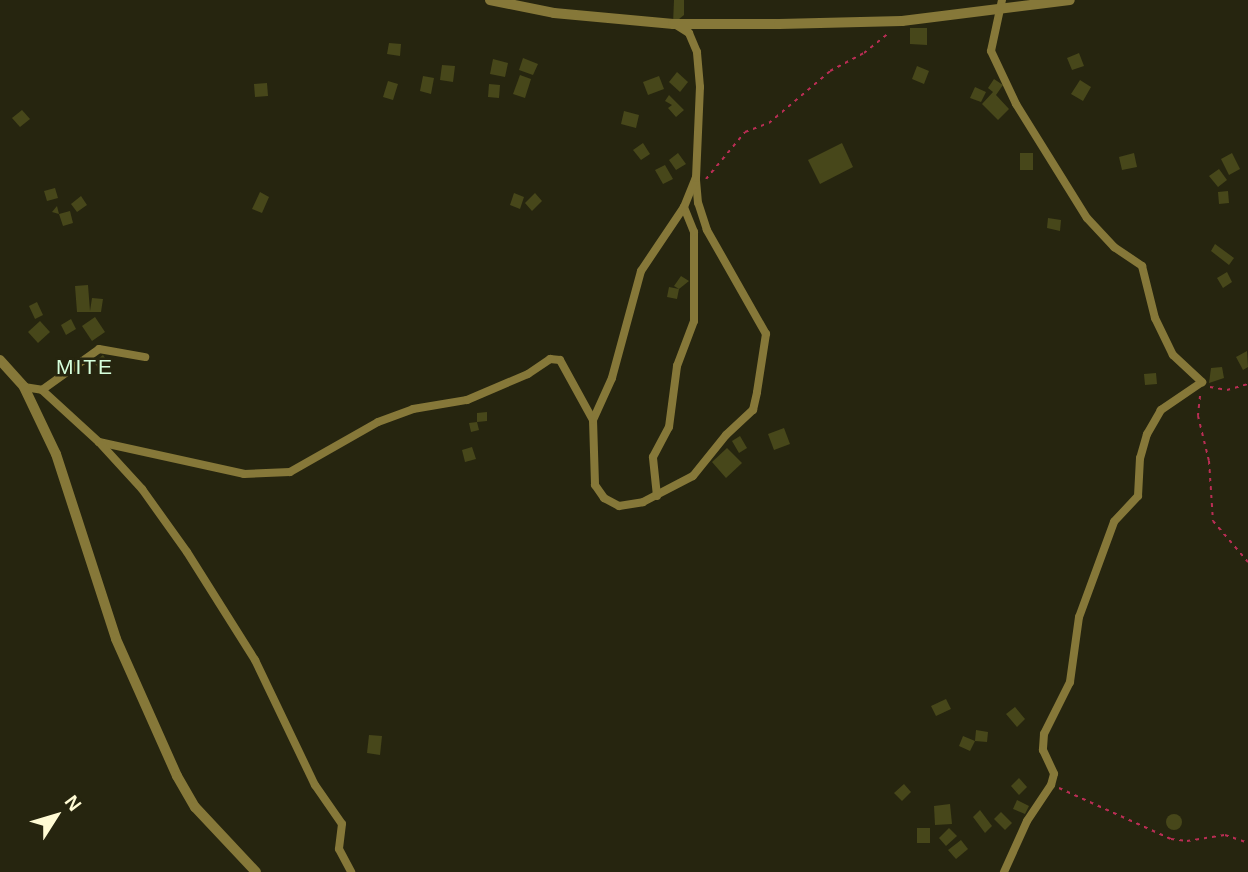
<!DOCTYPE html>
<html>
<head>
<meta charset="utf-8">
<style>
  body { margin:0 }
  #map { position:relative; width:1248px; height:872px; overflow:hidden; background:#26250f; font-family:Helvetica,sans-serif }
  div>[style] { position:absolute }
  .building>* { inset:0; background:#47471a }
  .round { border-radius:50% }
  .path>* { height:2px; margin-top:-1px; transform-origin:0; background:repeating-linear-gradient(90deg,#ba2d54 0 3.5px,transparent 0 8.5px) }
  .minor>* { height:8px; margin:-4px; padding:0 4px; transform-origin:4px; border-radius:4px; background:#867839 }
  .tertiary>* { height:10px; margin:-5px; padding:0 5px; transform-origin:5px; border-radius:5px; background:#867839 }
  span { translate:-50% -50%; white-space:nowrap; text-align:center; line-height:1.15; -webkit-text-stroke:5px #26250f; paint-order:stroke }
  .quarter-label { font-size:21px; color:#d6ffdc; letter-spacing:2px }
  .north { position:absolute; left:21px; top:781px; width:70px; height:70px; -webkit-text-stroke:5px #26250f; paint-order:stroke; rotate:53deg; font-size:19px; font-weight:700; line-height:28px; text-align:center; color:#fffbd4 }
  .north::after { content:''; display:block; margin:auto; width:24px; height:32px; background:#fffbd4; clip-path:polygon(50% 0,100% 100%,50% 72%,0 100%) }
</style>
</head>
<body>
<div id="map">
  <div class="building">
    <div style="clip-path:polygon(674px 0,684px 0,684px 15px,673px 24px)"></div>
    <div style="clip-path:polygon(910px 28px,927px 28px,927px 45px,910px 44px)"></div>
    <div style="clip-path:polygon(389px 43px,401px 44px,400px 56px,387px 54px)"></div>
    <div style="clip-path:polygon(1079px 53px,1084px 66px,1072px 70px,1067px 58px)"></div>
    <div style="clip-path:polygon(523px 58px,538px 64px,533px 75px,519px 70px)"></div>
    <div style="clip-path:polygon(493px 59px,508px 63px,505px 77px,490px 74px)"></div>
    <div style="clip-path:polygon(442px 65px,455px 66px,453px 82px,440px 80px)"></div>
    <div style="clip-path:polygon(917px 66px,929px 71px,924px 84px,912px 79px)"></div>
    <div style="clip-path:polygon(677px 72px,688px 82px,680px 92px,669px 82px)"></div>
    <div style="clip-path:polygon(520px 75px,531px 79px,525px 98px,513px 94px)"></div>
    <div style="clip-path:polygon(423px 76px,434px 78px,431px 94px,420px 91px)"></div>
    <div style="clip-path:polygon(659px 76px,664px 89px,648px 95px,643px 82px)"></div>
    <div style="clip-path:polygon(994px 79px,1003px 85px,996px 95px,1009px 109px,998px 120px,982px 104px,993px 92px,988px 88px)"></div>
    <div style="clip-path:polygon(1080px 80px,1091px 87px,1083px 101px,1071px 94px)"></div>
    <div style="clip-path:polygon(388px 81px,398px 84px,393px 100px,383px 97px)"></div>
    <div style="clip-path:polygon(267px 83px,268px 96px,255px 97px,254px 84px)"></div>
    <div style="clip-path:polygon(489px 84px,500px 85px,499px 98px,488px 97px)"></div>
    <div style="clip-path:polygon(975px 87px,986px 92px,981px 102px,970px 98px)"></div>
    <div style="clip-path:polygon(669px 95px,684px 110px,676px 117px,668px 108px,672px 105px,665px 101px)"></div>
    <div style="clip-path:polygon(22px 110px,30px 119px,20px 127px,12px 118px)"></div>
    <div style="clip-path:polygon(624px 111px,639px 115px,636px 128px,621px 124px)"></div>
    <div style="clip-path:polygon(643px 143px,650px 154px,641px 160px,633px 150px)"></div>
    <div style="clip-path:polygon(842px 143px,853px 167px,820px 184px,808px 160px)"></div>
    <div style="clip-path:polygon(678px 153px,686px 164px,676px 170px,669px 160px)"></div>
    <div style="clip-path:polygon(1020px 153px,1033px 153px,1033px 170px,1020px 170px)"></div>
    <div style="clip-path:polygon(1134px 153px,1137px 167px,1122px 170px,1119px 157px)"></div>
    <div style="clip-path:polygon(1232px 153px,1240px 169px,1229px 175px,1221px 159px)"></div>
    <div style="clip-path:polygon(665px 165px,673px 179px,663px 184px,655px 170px)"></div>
    <div style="clip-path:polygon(1219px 169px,1227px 180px,1218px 187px,1209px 176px)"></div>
    <div style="clip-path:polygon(55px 188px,58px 198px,47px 201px,44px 191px)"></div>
    <div style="clip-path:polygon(1228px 191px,1229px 203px,1219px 204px,1218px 192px)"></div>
    <div style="clip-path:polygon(260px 192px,269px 197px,262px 213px,252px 209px)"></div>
    <div style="clip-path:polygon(514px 193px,524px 197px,520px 209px,510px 205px)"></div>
    <div style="clip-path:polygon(535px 193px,542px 201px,532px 211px,525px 203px)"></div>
    <div style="clip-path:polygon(81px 196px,87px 205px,77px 212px,71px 204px)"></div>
    <div style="clip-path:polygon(57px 206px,59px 214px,70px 211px,73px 223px,63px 226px,59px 214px,52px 212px)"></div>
    <div style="clip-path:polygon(1048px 218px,1061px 220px,1060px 231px,1047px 228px)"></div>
    <div style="clip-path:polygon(1215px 244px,1234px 258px,1229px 265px,1211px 251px)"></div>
    <div style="clip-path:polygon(1227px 272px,1232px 282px,1223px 288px,1217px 278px)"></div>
    <div style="clip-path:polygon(681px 276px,689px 281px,679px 289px,677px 299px,667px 297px,669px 287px,679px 289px,674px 286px)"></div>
    <div style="clip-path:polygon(88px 285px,90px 311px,92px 298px,103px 299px,101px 312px,77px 312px,75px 286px)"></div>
    <div style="clip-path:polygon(37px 302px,43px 315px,35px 319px,29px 306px)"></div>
    <div style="clip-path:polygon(95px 317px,105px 332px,92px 341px,82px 326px)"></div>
    <div style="clip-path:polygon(71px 319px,76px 329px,66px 335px,61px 325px)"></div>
    <div style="clip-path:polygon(40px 321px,50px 332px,38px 343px,28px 332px)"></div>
    <div style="clip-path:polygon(1247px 351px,1248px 367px,1243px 370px,1236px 357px)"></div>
    <div style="clip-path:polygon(103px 355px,110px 365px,100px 371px,94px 362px)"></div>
    <div style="clip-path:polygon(1222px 367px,1224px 378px,1209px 383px,1211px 368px)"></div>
    <div style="clip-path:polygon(1156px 373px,1157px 384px,1145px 385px,1144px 374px)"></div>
    <div style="clip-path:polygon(487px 412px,487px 421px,477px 422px,479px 430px,471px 432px,469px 423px,477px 422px,477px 413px)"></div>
    <div style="clip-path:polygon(784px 428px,790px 444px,774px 450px,768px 434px)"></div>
    <div style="clip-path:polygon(740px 436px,747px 448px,739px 453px,732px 441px)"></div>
    <div style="clip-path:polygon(472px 447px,476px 459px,465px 462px,462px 450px)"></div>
    <div style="clip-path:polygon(727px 448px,742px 463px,726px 478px,712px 462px)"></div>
    <div style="clip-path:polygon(946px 699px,951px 709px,936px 716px,931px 706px)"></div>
    <div style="clip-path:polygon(1015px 707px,1025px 719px,1017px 727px,1006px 714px)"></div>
    <div style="clip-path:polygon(976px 730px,988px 732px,987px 742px,975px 741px)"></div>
    <div style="clip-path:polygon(369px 735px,382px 736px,380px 755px,367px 753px)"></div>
    <div style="clip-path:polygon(963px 736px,975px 741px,970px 751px,959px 746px)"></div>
    <div style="clip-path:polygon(1019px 778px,1027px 787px,1019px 795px,1011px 786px)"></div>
    <div style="clip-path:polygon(904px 784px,911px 792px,902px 801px,894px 793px)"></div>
    <div style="clip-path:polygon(1017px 800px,1029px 806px,1025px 814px,1013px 809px)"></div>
    <div style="clip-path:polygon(950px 804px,952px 824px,935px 825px,934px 806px)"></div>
    <div style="clip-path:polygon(980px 810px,992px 826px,985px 833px,973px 817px)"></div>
    <div style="clip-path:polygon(1001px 812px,1012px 823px,1005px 830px,994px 819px)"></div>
    <div class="round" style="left:1166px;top:814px;width:16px;height:16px"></div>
    <div style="clip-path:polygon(917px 828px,930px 828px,930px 843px,917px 843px)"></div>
    <div style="clip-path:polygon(949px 828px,957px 836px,946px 846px,939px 838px)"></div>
    <div style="clip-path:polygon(961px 840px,968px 849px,956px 859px,948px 850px)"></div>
  </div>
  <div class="path">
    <div style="left:706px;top:179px;width:61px;rotate:-50.3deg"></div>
    <div style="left:745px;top:132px;width:26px;rotate:-21deg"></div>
    <div style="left:769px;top:123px;width:80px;rotate:-40.4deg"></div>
    <div style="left:830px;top:71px;width:38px;rotate:-28deg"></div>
    <div style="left:864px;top:53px;width:33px;rotate:-39deg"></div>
    <div style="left:1210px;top:387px;width:17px;rotate:10deg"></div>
    <div style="left:1227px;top:390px;width:22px;rotate:-16deg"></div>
    <div style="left:1200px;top:396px;width:20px;rotate:96deg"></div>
    <div style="left:1198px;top:416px;width:46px;rotate:76.3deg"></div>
    <div style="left:1209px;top:461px;width:60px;rotate:86.2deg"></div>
    <div style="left:1213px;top:521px;width:54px;rotate:49.5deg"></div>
    <div style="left:1059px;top:788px;width:123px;rotate:24.5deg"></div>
    <div style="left:1171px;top:839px;width:16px;rotate:7deg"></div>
    <div style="left:1187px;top:841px;width:38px;rotate:-9deg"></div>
    <div style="left:1225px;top:835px;width:24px;rotate:19deg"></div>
  </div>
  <div class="minor">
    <div style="left:1002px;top:0;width:52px;rotate:102.2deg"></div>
    <div style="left:991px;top:51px;width:59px;rotate:64.7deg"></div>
    <div style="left:1016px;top:104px;width:134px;rotate:58.1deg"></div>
    <div style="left:1087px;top:218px;width:40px;rotate:47deg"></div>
    <div style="left:1114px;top:247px;width:34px;rotate:34deg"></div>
    <div style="left:1142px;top:266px;width:54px;rotate:76deg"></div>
    <div style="left:1155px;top:318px;width:41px;rotate:64.1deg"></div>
    <div style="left:1173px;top:355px;width:40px;rotate:43deg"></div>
    <div style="left:1202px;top:382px;width:50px;rotate:145.7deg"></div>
    <div style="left:1161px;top:410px;width:28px;rotate:120deg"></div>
    <div style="left:1147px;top:434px;width:25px;rotate:106deg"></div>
    <div style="left:1140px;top:458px;width:38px;rotate:93deg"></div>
    <div style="left:1138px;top:496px;width:35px;rotate:133deg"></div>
    <div style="left:1114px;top:522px;width:101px;rotate:110.2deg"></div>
    <div style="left:1079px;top:617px;width:66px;rotate:97.9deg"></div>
    <div style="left:1070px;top:682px;width:58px;rotate:116.6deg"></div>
    <div style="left:1044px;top:734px;width:16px;rotate:94deg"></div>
    <div style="left:1043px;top:750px;width:26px;rotate:65deg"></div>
    <div style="left:1054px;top:774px;width:11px;rotate:105deg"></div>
    <div style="left:1051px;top:785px;width:43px;rotate:123.7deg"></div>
    <div style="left:1027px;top:821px;width:56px;rotate:114.3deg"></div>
    <div style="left:684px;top:207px;width:77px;rotate:123.9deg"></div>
    <div style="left:641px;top:271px;width:111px;rotate:105.2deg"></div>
    <div style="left:612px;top:378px;width:46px;rotate:114.3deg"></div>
    <div style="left:593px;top:420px;width:65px;rotate:88.2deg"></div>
    <div style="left:595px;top:485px;width:16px;rotate:55deg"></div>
    <div style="left:604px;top:498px;width:17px;rotate:28deg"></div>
    <div style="left:619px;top:506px;width:24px;rotate:-9deg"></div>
    <div style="left:643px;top:502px;width:56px;rotate:-27.5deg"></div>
    <div style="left:693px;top:476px;width:53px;rotate:-51.2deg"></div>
    <div style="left:726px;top:435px;width:37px;rotate:-43deg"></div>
    <div style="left:753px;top:410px;width:18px;rotate:-77deg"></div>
    <div style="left:757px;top:392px;width:59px;rotate:-81.2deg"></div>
    <div style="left:766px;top:334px;width:120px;rotate:-119.6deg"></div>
    <div style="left:707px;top:230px;width:28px;rotate:-108deg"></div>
    <div style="left:698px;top:203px;width:25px;rotate:-95deg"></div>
    <div style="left:24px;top:387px;width:18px;rotate:9deg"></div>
    <div style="left:42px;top:390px;width:77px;rotate:42.4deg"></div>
    <div style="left:99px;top:442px;width:148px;rotate:12.4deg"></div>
    <div style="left:244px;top:474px;width:46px;rotate:-2.5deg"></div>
    <div style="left:290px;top:472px;width:101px;rotate:-29.6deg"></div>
    <div style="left:378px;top:422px;width:37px;rotate:-20deg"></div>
    <div style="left:413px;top:409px;width:55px;rotate:-9.5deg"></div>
    <div style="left:467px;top:400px;width:66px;rotate:-23.1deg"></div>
    <div style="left:528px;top:374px;width:27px;rotate:-34deg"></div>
    <div style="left:550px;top:359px;width:10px;rotate:6deg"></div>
    <div style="left:560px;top:360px;width:68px;rotate:61.2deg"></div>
    <div style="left:42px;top:390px;width:70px;rotate:-35.7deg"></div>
    <div style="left:99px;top:349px;width:47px;rotate:9.9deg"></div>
    <div style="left:99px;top:442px;width:64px;rotate:47.5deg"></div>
    <div style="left:142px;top:489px;width:77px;rotate:54.5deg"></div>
    <div style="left:187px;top:552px;width:128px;rotate:57.8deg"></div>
    <div style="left:255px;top:660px;width:139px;rotate:64.4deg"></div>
    <div style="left:315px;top:785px;width:47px;rotate:55.3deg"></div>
    <div style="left:342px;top:824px;width:25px;rotate:97deg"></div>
    <div style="left:339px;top:849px;width:26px;rotate:62deg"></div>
    <div style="left:657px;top:496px;width:39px;rotate:-96deg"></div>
    <div style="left:653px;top:457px;width:34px;rotate:-62deg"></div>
    <div style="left:669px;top:427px;width:62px;rotate:-82.5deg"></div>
    <div style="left:677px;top:366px;width:48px;rotate:-69.3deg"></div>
    <div style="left:694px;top:321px;width:89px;rotate:-90deg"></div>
    <div style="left:694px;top:232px;width:27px;rotate:-112deg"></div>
    <div style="left:684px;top:207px;width:31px;rotate:-68deg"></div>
    <div style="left:696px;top:178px;width:91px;rotate:-87.5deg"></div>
    <div style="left:700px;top:87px;width:35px;rotate:-95deg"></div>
    <div style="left:697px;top:52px;width:21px;rotate:-113deg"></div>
    <div style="left:689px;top:33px;width:15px;rotate:-148deg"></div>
  </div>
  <div class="tertiary">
    <div style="left:490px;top:0;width:65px;rotate:11.5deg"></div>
    <div style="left:554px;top:13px;width:120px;rotate:5.3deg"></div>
    <div style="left:673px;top:24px;width:106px"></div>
    <div style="left:779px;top:24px;width:123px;rotate:-1.4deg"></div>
    <div style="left:902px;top:21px;width:169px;rotate:-7.1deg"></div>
    <div style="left:0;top:360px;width:36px;rotate:48deg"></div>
    <div style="left:24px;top:387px;width:74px;rotate:64.5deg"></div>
    <div style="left:56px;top:454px;width:194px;rotate:72deg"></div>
    <div style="left:116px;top:639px;width:150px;rotate:66deg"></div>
    <div style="left:177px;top:776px;width:36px;rotate:60deg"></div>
    <div style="left:195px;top:807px;width:89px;rotate:46.8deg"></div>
  </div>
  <div class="quarter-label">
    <span style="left:85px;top:367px">MITE</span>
  </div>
  <div class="north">N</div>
</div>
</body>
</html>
